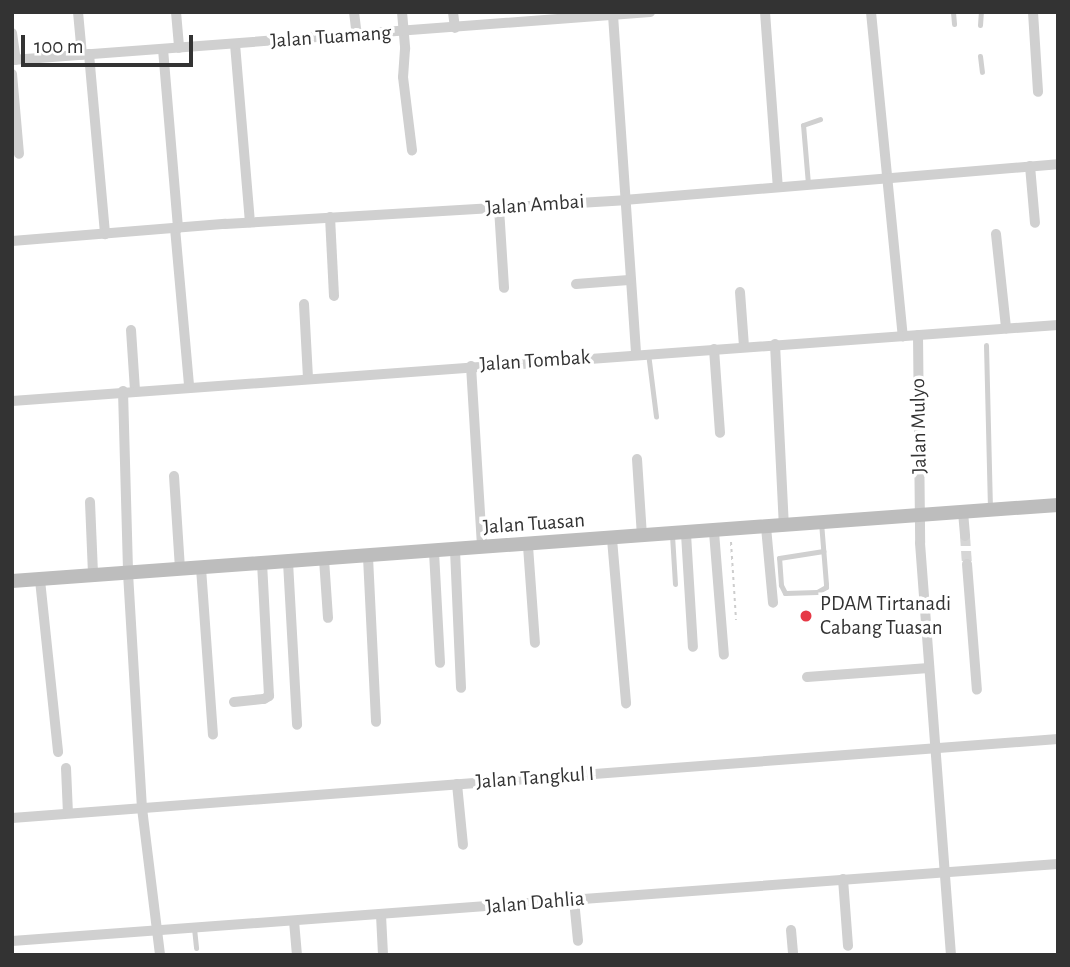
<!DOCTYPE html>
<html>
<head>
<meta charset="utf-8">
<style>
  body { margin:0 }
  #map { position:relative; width:1070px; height:967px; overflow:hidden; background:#fff; font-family:"Alegreya Sans",sans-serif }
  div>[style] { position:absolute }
  .street-tunnel>* { height:10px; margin-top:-5px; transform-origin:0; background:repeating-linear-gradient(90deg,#d6d6d6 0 10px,transparent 0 15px) }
  .path>* { height:2px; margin-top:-1px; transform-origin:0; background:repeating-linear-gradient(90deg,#cdcdcd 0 3.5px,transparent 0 7px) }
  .lane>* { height:5px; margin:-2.5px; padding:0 2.5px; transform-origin:2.5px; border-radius:2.5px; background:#d0d0d0 }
  .street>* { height:10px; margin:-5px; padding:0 5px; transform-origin:5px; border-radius:5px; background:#d0d0d0 }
  .secondary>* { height:14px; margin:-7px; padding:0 7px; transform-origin:7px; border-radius:7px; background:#bdbdbd }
  .dots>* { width:19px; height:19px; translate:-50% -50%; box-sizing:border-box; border:4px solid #fff; border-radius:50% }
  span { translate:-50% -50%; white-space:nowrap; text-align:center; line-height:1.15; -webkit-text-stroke:7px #fff; paint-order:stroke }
  .street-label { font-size:21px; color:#333 }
  .poi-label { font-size:21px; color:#333 }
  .left { translate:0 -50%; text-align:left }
  .frame { position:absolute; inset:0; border:14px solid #333; pointer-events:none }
  .scale { position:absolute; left:21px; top:35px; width:172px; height:32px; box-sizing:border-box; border:4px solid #333; border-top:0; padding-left:9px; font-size:21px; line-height:24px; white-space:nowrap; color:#333; -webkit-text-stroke:5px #fff; paint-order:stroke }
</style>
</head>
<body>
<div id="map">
  <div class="street-tunnel">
    <div style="left:965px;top:536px;width:28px;rotate:86deg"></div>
  </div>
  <div class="path">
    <div style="left:731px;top:542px;width:78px;rotate:86.3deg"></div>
  </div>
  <div class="lane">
    <div style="left:953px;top:12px;width:12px;rotate:85deg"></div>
    <div style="left:980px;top:25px;width:13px;rotate:-86deg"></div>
    <div style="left:980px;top:56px;width:16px;rotate:83deg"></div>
    <div style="left:808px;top:184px;width:59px;rotate:-94.8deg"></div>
    <div style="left:803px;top:125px;width:18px;rotate:-19deg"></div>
    <div style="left:986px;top:345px;width:164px;rotate:88.6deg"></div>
    <div style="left:648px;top:353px;width:64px;rotate:82.8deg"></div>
    <div style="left:821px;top:522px;width:62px;rotate:85.4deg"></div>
    <div style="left:826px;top:584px;width:3px;rotate:90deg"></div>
    <div style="left:826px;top:587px;width:10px;rotate:151deg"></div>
    <div style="left:817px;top:592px;width:32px;rotate:178deg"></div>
    <div style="left:785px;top:593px;width:9px;rotate:-117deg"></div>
    <div style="left:781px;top:585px;width:27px;rotate:-94deg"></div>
    <div style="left:779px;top:558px;width:45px;rotate:-9deg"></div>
    <div style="left:672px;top:535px;width:49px;rotate:86.5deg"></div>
    <div style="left:194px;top:928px;width:20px;rotate:84deg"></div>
  </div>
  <div class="street">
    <div style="left:78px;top:12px;width:43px;rotate:84.7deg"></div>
    <div style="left:176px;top:12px;width:36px;rotate:85deg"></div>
    <div style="left:354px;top:12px;width:23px;rotate:83deg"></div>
    <div style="left:402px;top:12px;width:37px;rotate:85deg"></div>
    <div style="left:405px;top:49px;width:28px;rotate:94deg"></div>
    <div style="left:403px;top:77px;width:74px;rotate:83deg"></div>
    <div style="left:453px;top:12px;width:16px;rotate:83deg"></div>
    <div style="left:765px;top:12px;width:175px;rotate:85.8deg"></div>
    <div style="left:871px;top:12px;width:326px;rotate:84.4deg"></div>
    <div style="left:1033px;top:12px;width:80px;rotate:86.4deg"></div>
    <div style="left:613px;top:15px;width:340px;rotate:86.1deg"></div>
    <div style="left:12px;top:33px;width:27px;rotate:82deg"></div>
    <div style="left:235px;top:44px;width:179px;rotate:85.2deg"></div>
    <div style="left:163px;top:49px;width:180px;rotate:85.2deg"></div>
    <div style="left:89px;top:54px;width:181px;rotate:84.9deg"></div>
    <div style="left:12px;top:60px;width:640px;rotate:-4.3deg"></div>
    <div style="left:12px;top:74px;width:80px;rotate:85deg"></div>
    <div style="left:1030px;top:166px;width:57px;rotate:85deg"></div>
    <div style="left:499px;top:208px;width:80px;rotate:86.4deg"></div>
    <div style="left:330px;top:217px;width:79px;rotate:87.1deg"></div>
    <div style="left:175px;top:228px;width:159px;rotate:84.9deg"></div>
    <div style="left:996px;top:234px;width:95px;rotate:83.9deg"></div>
    <div style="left:12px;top:241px;width:214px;rotate:-4.6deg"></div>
    <div style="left:225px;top:224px;width:400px;rotate:-3.4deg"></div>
    <div style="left:624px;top:200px;width:435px;rotate:-4.7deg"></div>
    <div style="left:576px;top:284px;width:53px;rotate:-4.3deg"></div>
    <div style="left:740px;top:292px;width:54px;rotate:85.8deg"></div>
    <div style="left:304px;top:304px;width:73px;rotate:86.9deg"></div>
    <div style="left:131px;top:330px;width:60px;rotate:86.2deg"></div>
    <div style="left:918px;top:335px;width:208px;rotate:89.4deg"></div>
    <div style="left:920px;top:543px;width:413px;rotate:85.7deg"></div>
    <div style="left:775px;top:344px;width:181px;rotate:87.2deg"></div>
    <div style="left:714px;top:349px;width:84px;rotate:85.9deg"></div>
    <div style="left:471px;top:366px;width:182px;rotate:86.5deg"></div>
    <div style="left:123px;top:391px;width:182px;rotate:88.4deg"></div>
    <div style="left:128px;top:573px;width:235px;rotate:86.6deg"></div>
    <div style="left:142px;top:808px;width:148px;rotate:83deg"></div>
    <div style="left:12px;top:401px;width:1049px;rotate:-4.16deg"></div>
    <div style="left:637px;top:459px;width:78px;rotate:86.3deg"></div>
    <div style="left:174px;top:476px;width:93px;rotate:86.3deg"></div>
    <div style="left:90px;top:502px;width:73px;rotate:87.6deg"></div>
    <div style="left:963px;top:512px;width:24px;rotate:85deg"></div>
    <div style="left:766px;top:527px;width:76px;rotate:84.7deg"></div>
    <div style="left:714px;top:532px;width:123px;rotate:85.4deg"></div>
    <div style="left:686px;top:534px;width:113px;rotate:86.5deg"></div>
    <div style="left:612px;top:539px;width:165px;rotate:85.1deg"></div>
    <div style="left:528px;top:546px;width:97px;rotate:85.9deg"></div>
    <div style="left:455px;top:550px;width:138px;rotate:87.5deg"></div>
    <div style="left:434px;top:552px;width:111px;rotate:86.9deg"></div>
    <div style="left:368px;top:557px;width:165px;rotate:87.2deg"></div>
    <div style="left:324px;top:559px;width:59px;rotate:86.1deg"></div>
    <div style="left:288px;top:562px;width:163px;rotate:86.8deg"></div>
    <div style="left:967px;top:564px;width:126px;rotate:85.5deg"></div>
    <div style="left:201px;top:568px;width:167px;rotate:85.9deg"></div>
    <div style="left:40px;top:580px;width:173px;rotate:84deg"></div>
    <div style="left:807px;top:677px;width:122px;rotate:-4.2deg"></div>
    <div style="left:234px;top:702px;width:30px;rotate:-6deg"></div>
    <div style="left:264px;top:699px;width:6px;rotate:-31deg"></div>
    <div style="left:269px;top:696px;width:132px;rotate:-93deg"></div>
    <div style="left:66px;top:768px;width:45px;rotate:87.5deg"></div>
    <div style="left:457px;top:784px;width:61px;rotate:84.4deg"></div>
    <div style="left:12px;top:818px;width:1049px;rotate:-4.32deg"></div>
    <div style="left:843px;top:879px;width:67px;rotate:85.7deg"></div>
    <div style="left:574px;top:900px;width:41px;rotate:84.4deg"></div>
    <div style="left:381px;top:915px;width:40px;rotate:87.1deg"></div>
    <div style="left:294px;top:921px;width:34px;rotate:85deg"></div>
    <div style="left:791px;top:930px;width:25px;rotate:85deg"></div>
    <div style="left:12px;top:941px;width:1049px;rotate:-4.21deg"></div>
  </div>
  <div class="secondary">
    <div style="left:12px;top:581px;width:1049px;rotate:-4.16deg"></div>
  </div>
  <div class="dots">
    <div style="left:806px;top:616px;background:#e63946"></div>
  </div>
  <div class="street-label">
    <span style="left:331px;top:37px;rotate:-4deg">Jalan Tuamang</span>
    <span style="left:535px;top:205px;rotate:-4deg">Jalan Ambai</span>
    <span style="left:535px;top:361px;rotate:-4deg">Jalan Tombak</span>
    <span style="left:919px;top:426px;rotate:-91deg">Jalan Mulyo</span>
    <span style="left:534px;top:524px;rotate:-4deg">Jalan Tuasan</span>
    <span style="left:535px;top:778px;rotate:-4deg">Jalan Tangkul I</span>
    <span style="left:535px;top:903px;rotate:-5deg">Jalan Dahlia</span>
  </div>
  <div class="poi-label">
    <span class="left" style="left:820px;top:616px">PDAM Tirtanadi<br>Cabang Tuasan</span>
  </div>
  <div class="frame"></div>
  <div class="scale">100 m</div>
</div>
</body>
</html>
